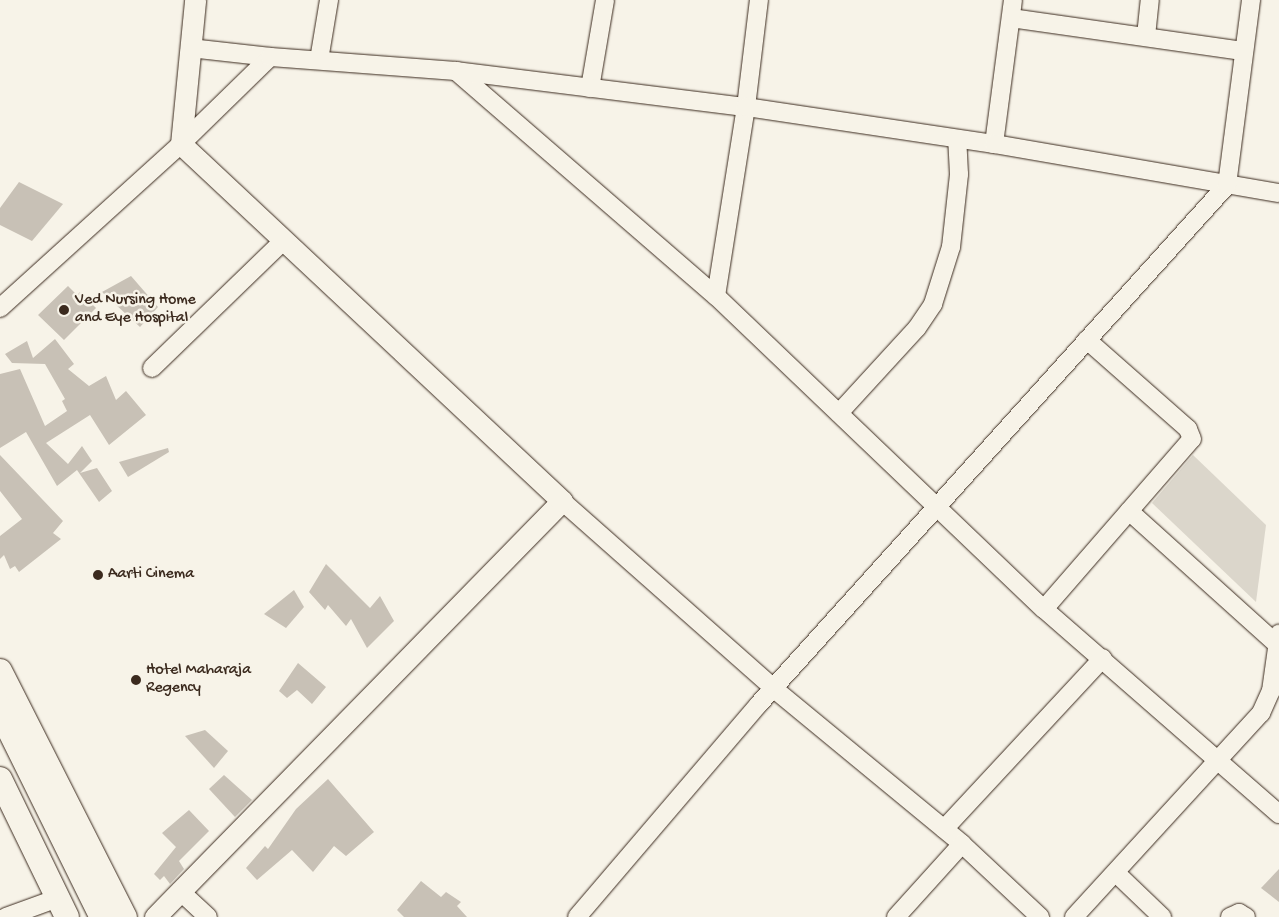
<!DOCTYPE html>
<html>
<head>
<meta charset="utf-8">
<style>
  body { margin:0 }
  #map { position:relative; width:1279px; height:917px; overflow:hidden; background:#f7f3e8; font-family:"Gochi Hand",sans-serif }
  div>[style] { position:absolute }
  .green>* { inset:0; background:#dbd6cb }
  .building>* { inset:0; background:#c8c1b6 }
  .roads { filter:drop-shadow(0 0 1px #3b2a1e) drop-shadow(0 0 1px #3b2a1e) }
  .minor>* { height:18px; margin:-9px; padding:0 9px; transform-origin:9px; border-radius:9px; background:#f7f3e8 }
  .tertiary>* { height:21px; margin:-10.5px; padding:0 10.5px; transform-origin:10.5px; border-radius:10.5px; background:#f7f3e8 }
  .secondary>* { height:24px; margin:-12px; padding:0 12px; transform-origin:12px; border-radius:12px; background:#f7f3e8 }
  .primary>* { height:26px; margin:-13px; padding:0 13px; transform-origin:13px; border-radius:13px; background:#f7f3e8 }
  .dots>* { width:14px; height:14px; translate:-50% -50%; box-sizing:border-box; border:2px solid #f7f3e8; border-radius:50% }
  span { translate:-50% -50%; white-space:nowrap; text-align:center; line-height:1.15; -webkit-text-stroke:5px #f7f3e8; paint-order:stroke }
  .poi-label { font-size:16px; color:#3b2a1e }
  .left { translate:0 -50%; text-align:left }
</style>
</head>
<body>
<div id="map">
  <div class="green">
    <div style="clip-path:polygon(1193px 455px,1266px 525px,1256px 602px,1152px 503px)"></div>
  </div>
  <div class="building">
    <div style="clip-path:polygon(19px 182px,63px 204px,32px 241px,0 225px,0 208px)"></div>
    <div style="clip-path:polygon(131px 276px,158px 307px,140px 327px,102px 292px)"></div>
    <div style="clip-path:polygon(68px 286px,77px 295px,80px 292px,96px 308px,64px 340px,38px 315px)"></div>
    <div style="clip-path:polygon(55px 339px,74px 364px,68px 369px,89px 386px,106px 376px,116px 400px,126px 391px,146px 415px,109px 445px,90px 415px,46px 443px,68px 464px,82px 446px,92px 461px,80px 473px,97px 468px,112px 491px,99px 502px,77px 470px,57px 486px,26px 432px,0 448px,0 374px,20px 369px,45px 426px,67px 411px,62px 401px,65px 399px,45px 364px,12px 363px,5px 354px,27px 341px,33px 358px)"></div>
    <div style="clip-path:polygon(168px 448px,169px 452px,128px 477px,119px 462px)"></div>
    <div style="clip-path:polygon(0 455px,63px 521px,53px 533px,61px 539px,19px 572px,15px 566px,10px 569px,4px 555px,0 559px,0 536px,22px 519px,0 491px)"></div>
    <div style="clip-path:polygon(326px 564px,370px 608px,380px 596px,394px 621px,367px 648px,351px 619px,346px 626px,328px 605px,325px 610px,309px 592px)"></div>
    <div style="clip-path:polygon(294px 590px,304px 607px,286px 628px,264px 614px)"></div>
    <div style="clip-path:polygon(298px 663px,326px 687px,312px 704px,297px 690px,287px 698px,279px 691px)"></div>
    <div style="clip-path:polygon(205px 730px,228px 751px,214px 768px,185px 736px)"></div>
    <div style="clip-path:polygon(224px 775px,252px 800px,235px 817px,209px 789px)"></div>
    <div style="clip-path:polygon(328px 779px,374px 832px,346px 856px,334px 846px,313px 872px,292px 850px,257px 880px,246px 868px,265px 846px,268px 849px,296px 809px)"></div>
    <div style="clip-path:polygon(189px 810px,209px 831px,179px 861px,184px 869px,170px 884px,164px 876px,160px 880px,154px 874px,176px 847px,162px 833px)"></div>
    <div style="clip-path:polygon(1279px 869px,1279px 902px,1261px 888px)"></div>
    <div style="clip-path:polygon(421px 881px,441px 897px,446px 892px,461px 902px,457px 906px,467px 917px,404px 917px,397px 910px)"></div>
  </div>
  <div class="roads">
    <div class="minor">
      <div style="left:1011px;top:18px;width:234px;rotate:8.1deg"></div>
      <div style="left:1146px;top:36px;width:36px;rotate:-84deg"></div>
      <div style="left:190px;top:48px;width:81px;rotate:6.4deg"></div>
      <div style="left:319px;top:60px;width:61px;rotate:-80.5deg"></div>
      <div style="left:456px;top:71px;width:344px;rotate:40.9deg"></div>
      <div style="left:716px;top:296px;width:453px;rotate:43.7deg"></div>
      <div style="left:1044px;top:609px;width:312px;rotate:41.1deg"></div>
      <div style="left:590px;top:88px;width:89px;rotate:-80.3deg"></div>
      <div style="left:994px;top:144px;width:145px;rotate:-82.5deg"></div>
      <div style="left:716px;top:296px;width:191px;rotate:-81deg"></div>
      <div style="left:746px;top:107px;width:108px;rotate:-83.1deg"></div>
      <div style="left:0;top:308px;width:244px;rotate:-42.2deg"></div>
      <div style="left:181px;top:144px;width:124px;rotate:-44.3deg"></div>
      <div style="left:270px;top:57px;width:187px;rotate:4.3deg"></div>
      <div style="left:456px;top:71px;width:292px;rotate:7.1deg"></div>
      <div style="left:746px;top:107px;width:251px;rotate:8.5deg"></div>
      <div style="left:994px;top:144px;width:289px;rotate:9.8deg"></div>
      <div style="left:152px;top:368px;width:184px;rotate:-44.1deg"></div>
      <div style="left:839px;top:413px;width:115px;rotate:-47.5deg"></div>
      <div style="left:917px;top:328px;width:29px;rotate:-56deg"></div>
      <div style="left:933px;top:304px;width:60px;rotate:-72.5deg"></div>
      <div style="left:951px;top:247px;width:73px;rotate:-83.7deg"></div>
      <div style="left:959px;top:174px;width:35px;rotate:-93deg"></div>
      <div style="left:562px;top:501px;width:282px;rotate:41.5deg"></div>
      <div style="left:773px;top:688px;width:245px;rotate:39.5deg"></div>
      <div style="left:962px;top:844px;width:107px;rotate:43.1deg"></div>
      <div style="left:1129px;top:511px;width:200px;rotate:42deg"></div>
      <div style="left:1044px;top:609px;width:225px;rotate:-49deg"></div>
      <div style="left:1192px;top:439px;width:11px;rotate:-112deg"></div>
      <div style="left:1188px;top:429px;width:135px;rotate:-138.6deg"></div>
      <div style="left:944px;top:829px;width:233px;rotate:-47.1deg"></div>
      <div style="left:1116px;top:873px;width:64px;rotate:43.7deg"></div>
      <div style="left:180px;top:891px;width:38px;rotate:43deg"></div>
      <div style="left:6px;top:917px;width:55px;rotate:-20.1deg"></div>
      <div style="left:577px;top:917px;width:279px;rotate:-49.5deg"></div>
      <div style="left:758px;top:705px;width:700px;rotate:-47.95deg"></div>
      <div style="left:1227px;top:185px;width:187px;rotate:-82.6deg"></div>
      <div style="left:896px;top:917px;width:98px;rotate:-47.9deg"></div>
      <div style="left:1074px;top:917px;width:277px;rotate:-47.5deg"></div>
      <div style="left:1261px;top:713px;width:24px;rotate:-66deg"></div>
      <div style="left:1271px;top:691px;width:58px;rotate:-82deg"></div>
      <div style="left:1230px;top:917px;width:10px;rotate:-24deg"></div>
      <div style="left:1239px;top:913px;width:8px;rotate:30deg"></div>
    </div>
    <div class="tertiary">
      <div style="left:155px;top:917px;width:582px;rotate:-45.63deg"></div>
      <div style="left:562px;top:501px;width:522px;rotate:-136.86deg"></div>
      <div style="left:181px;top:144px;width:145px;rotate:-84.4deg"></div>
    </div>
    <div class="secondary">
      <div style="left:0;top:671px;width:276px;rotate:63.1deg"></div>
      <div style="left:0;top:779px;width:153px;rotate:64.1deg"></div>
    </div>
    <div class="primary">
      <div style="left:0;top:709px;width:232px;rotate:63.7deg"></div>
    </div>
  </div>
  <div class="dots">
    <div style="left:64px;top:310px;background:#3b2a1e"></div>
    <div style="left:98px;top:575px;background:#3b2a1e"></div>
    <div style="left:136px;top:680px;background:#3b2a1e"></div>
  </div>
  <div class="poi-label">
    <span class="left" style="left:75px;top:310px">Ved Nursing Home<br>and Eye Hospital</span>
    <span class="left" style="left:108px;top:575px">Aarti Cinema</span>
    <span class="left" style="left:146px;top:680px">Hotel Maharaja<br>Regency</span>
  </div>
</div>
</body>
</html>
